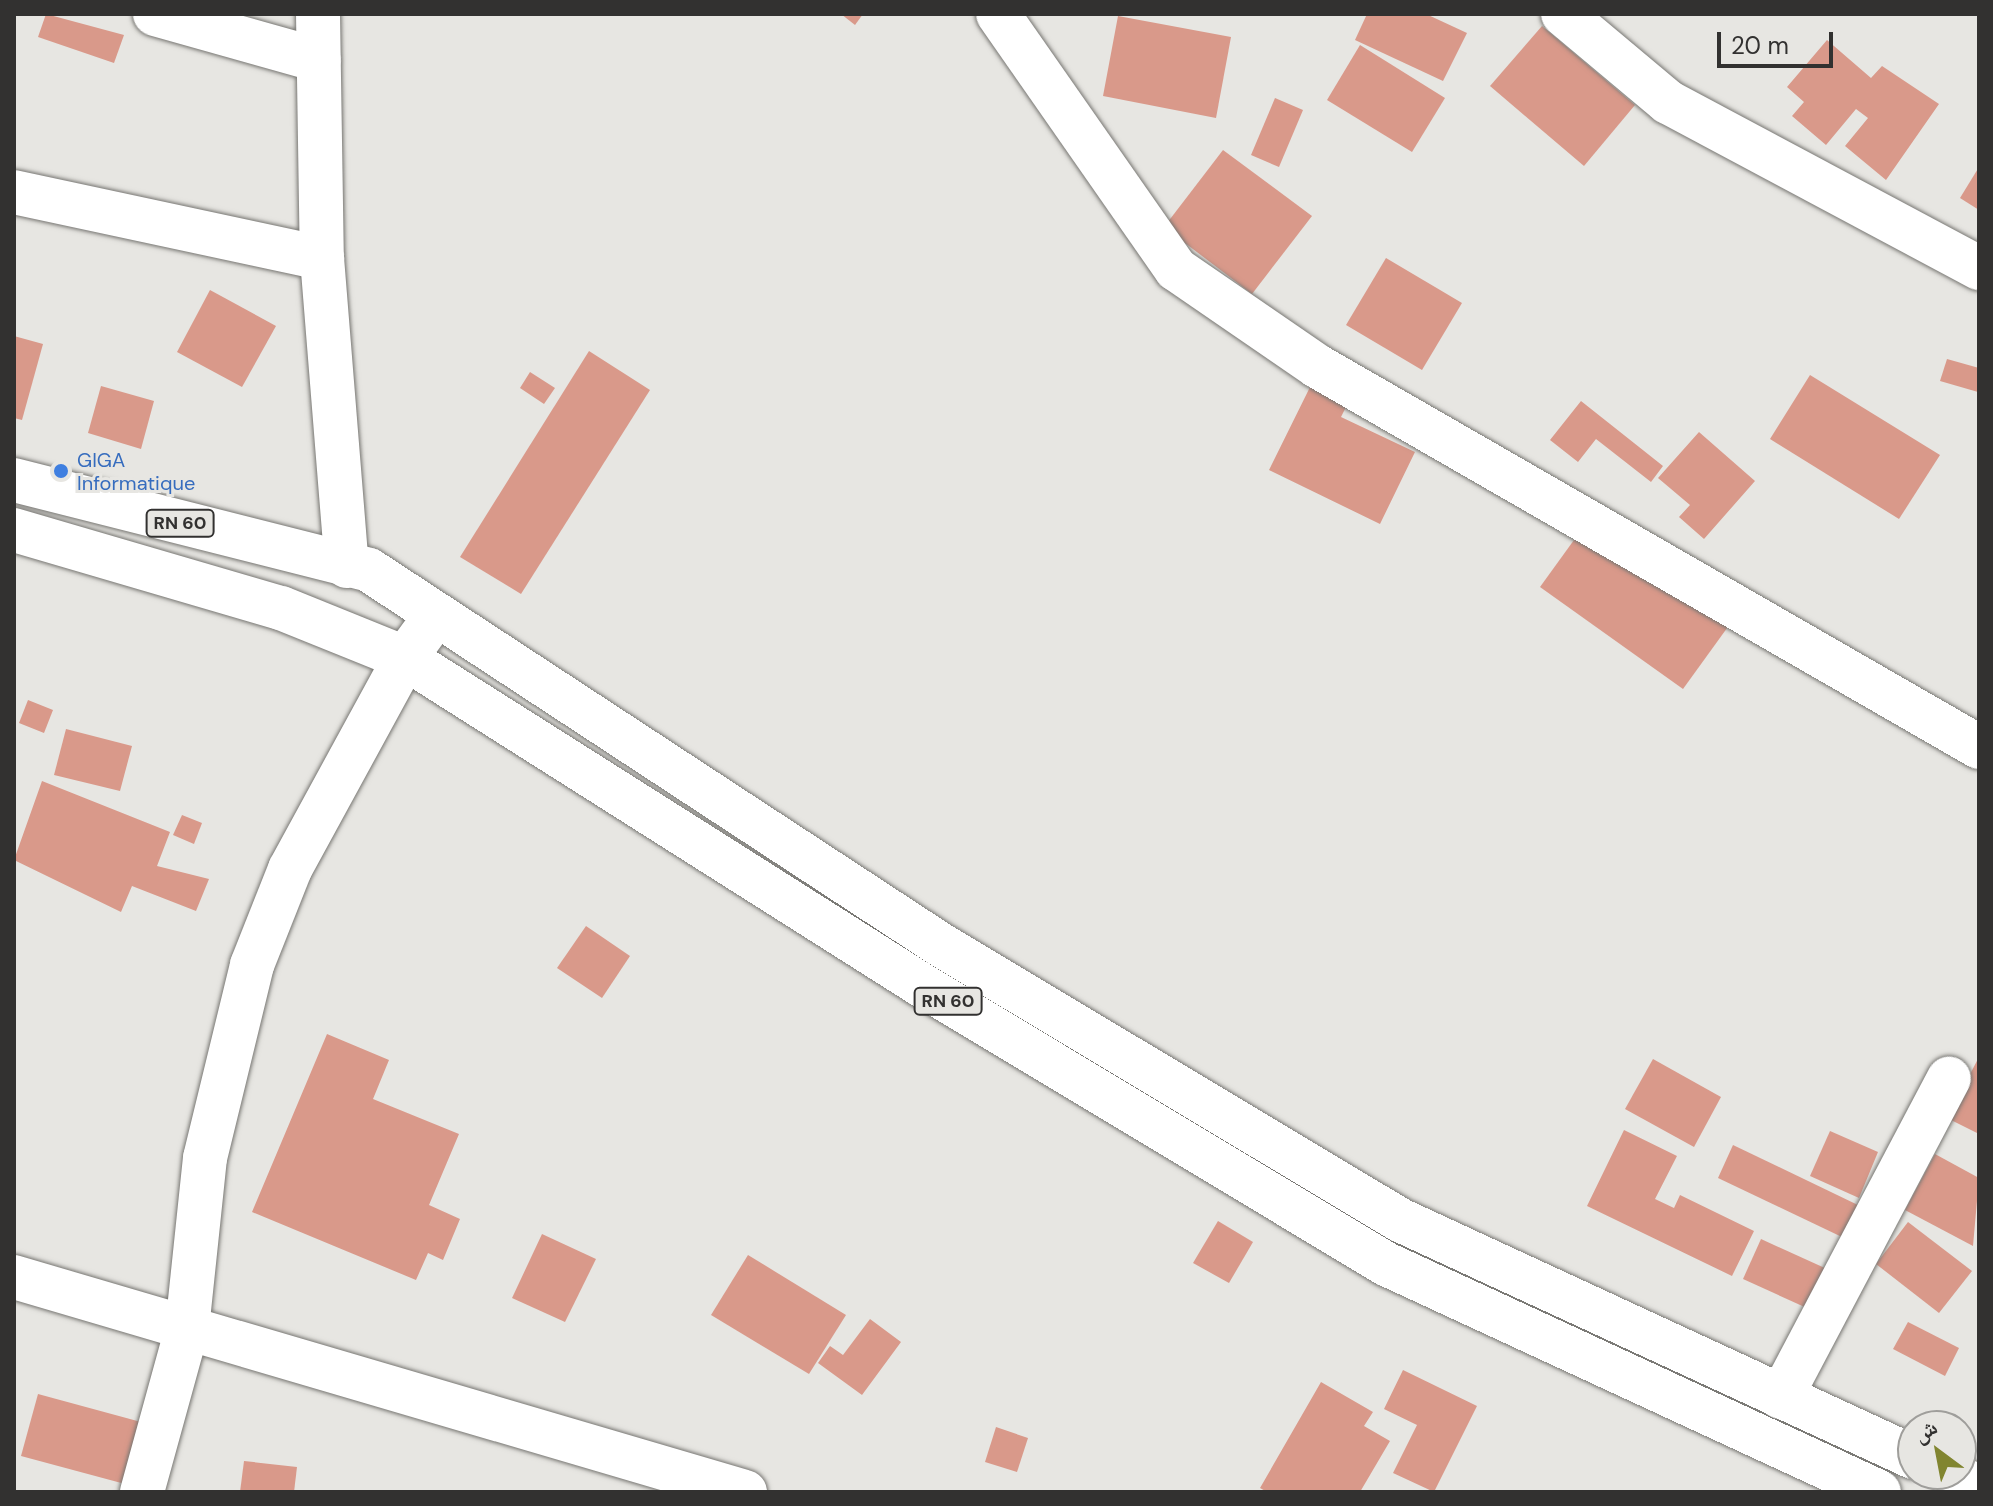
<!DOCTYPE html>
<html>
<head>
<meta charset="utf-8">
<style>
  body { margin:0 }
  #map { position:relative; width:1993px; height:1506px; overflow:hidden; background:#e7e6e2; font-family:"DM Sans","Noto Naskh Arabic",sans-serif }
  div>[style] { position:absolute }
  .building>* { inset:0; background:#d9998a }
  .roads { filter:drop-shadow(0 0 2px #777672) drop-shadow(0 0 2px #777672) }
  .minor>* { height:44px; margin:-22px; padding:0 22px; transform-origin:22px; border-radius:22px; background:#fff }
  .major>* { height:44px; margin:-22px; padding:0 22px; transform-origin:22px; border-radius:22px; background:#fff }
  .dots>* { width:22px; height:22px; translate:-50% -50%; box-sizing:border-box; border:4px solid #e7e6e2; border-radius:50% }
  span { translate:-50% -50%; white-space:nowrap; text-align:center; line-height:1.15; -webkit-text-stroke:6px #e7e6e2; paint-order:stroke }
  .shield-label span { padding:2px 6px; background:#e7e6e2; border:2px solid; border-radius:6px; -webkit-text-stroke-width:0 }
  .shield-label { font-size:18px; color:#323130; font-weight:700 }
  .shop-label { font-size:20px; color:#366cbe }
  .left { translate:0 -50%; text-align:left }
  .frame { position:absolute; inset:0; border:16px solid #323130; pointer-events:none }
  .north { position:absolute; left:1897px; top:1410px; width:80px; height:80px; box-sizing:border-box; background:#e7e6e2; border:2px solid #9f9e9b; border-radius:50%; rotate:328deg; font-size:22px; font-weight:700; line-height:32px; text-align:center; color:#323130 }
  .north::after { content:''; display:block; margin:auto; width:28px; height:36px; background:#818530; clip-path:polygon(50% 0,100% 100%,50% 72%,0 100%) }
  .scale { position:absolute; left:1717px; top:32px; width:116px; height:36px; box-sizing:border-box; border:4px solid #323130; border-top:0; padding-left:10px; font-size:24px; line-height:28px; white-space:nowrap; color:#323130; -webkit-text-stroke:6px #e7e6e2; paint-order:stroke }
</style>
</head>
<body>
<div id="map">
  <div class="building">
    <div style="clip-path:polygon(46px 14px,124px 35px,114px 63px,38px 37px)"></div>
    <div style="clip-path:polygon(841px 14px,863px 14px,855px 25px)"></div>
    <div style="clip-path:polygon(1367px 14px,1426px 14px,1467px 33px,1443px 81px,1355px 40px)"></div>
    <div style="clip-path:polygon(1118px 16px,1231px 37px,1216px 118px,1103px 96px)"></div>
    <div style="clip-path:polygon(1542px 26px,1635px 105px,1584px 166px,1490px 86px)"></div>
    <div style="clip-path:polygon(1827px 40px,1871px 78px,1882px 66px,1939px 104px,1886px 180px,1845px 146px,1868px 118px,1856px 109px,1826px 145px,1792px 116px,1804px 102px,1787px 87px)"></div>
    <div style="clip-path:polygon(1360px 45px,1445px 98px,1412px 152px,1327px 100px)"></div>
    <div style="clip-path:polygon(1275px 98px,1303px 110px,1279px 167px,1251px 155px)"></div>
    <div style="clip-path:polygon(1223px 150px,1312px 216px,1252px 294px,1164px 227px)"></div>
    <div style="clip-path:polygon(1979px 167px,1979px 210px,1960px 198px)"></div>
    <div style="clip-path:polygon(1386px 258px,1462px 303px,1422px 370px,1346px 325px)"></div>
    <div style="clip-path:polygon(210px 290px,276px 326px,242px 387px,177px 352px)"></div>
    <div style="clip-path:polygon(14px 336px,43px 344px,22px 420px,14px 418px)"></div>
    <div style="clip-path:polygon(589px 351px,650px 390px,521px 594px,460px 557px)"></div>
    <div style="clip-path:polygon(1947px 359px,1979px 368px,1978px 392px,1940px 381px)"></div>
    <div style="clip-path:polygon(530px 372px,555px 388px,544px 404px,520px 388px)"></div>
    <div style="clip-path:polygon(1810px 375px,1940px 455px,1899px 519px,1770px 439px)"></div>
    <div style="clip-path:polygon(1314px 379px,1351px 397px,1341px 417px,1415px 452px,1380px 524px,1269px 470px)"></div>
    <div style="clip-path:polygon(101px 386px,154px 401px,141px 449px,88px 433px)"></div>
    <div style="clip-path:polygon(1581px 401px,1663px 466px,1651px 482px,1596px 439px,1578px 462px,1550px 440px)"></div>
    <div style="clip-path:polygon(1699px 432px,1755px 481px,1704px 539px,1679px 517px,1690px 505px,1658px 478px)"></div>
    <div style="clip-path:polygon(1587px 522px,1730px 624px,1683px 689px,1540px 587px)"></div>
    <div style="clip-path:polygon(28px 700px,53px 710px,44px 733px,19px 723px)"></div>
    <div style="clip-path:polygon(66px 729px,132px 746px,120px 791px,54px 775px)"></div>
    <div style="clip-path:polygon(42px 781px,170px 832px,157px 866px,209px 879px,196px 911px,132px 886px,121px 912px,14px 860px)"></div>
    <div style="clip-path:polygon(182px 815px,202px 823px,194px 844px,173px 835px)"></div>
    <div style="clip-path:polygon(586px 926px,630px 956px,602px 998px,557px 968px)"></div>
    <div style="clip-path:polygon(327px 1034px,389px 1060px,373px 1099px,459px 1134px,429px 1205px,460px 1219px,443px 1260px,428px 1253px,416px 1280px,252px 1212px)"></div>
    <div style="clip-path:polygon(1979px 1057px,1979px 1134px,1947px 1118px)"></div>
    <div style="clip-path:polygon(1653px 1059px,1721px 1097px,1694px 1147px,1625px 1109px)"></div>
    <div style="clip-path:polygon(1624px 1130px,1677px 1156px,1655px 1199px,1674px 1208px,1680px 1195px,1754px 1231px,1732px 1276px,1587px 1206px)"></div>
    <div style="clip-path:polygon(1830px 1131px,1878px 1152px,1859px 1198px,1810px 1176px)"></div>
    <div style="clip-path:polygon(1733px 1145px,1860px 1206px,1844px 1238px,1718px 1178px)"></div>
    <div style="clip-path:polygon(1935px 1154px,1979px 1178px,1973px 1246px,1905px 1210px)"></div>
    <div style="clip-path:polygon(1218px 1221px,1253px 1242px,1229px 1283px,1193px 1263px)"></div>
    <div style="clip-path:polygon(1908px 1222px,1972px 1271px,1939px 1313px,1876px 1264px)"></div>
    <div style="clip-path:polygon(542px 1234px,596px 1259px,565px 1322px,512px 1298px)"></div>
    <div style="clip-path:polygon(1761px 1239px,1827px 1269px,1809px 1309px,1743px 1279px)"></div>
    <div style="clip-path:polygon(748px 1255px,846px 1315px,809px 1374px,711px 1315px)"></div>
    <div style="clip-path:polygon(870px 1319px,901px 1342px,862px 1395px,818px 1363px,830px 1346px,843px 1355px)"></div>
    <div style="clip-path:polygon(1908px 1322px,1959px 1348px,1945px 1376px,1893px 1349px)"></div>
    <div style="clip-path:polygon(1403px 1370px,1477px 1406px,1434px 1492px,1393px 1473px,1417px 1425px,1384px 1409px)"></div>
    <div style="clip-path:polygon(1321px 1382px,1373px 1412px,1364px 1426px,1390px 1441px,1360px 1492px,1267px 1492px,1260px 1488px)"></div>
    <div style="clip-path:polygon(38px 1394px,141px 1422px,125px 1484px,21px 1456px)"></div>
    <div style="clip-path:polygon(996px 1427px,1028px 1438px,1017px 1472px,985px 1462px)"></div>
    <div style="clip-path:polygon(244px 1461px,297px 1467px,294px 1492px,240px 1492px)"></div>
  </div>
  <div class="roads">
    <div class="minor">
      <div style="left:155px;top:14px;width:170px;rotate:15.7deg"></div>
      <div style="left:998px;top:14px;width:311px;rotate:55.1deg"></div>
      <div style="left:1176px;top:269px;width:171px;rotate:34.5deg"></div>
      <div style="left:1317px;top:366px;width:764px;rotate:29.92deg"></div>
      <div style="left:1563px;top:14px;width:137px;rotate:40deg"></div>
      <div style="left:1668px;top:102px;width:353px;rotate:28.1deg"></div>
      <div style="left:14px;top:192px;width:315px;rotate:12.1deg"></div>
      <div style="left:14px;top:1277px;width:762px;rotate:16.39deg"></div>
      <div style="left:1781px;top:1397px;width:360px;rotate:-62.2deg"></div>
      <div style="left:142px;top:1492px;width:169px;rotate:-74.6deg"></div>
      <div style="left:187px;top:1329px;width:172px;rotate:-84deg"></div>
      <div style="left:205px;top:1158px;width:199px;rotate:-76.3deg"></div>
      <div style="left:252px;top:965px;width:103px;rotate:-68.4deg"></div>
      <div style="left:290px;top:869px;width:240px;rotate:-61.4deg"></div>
      <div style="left:405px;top:658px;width:51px;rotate:-53.8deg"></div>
    </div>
    <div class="major">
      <div style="left:318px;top:14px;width:244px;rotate:89.1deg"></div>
      <div style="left:322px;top:258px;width:309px;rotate:85.4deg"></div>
      <div style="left:14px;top:480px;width:366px;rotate:14.2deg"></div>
      <div style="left:369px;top:570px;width:684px;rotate:33.25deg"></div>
      <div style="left:941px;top:945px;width:535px;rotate:30.93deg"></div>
      <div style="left:1400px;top:1220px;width:565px;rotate:24.8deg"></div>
      <div style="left:14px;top:530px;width:278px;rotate:16.3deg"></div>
      <div style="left:281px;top:608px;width:134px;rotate:22deg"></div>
      <div style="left:405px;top:658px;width:613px;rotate:32.34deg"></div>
      <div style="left:923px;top:986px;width:540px;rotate:30.98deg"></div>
      <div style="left:1386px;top:1264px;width:543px;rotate:24.82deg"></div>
      <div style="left:1950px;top:1474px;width:32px;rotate:24deg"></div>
    </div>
  </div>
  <div class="dots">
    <div style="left:61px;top:471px;background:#3f7fe0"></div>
  </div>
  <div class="shield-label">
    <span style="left:180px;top:523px">RN 60</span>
    <span style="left:948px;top:1001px">RN 60</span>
  </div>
  <div class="shop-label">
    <span class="left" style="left:77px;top:472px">GIGA<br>Informatique</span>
  </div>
  <div class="frame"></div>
  <div class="north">ش</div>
  <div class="scale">20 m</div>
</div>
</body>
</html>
